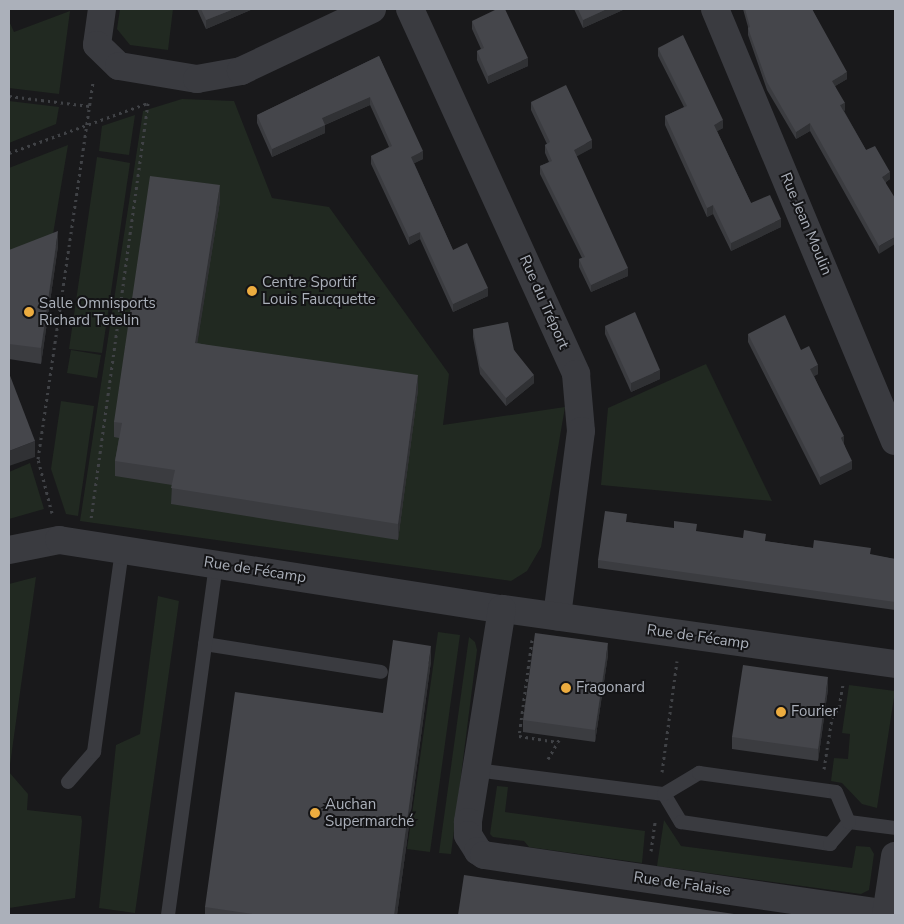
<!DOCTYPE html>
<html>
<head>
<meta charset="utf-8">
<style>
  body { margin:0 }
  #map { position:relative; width:904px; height:924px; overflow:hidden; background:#19191b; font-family:"Nunito Sans",sans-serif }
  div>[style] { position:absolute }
  .green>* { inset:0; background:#212921 }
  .path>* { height:3px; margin-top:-1.5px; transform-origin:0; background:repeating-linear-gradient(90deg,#404246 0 2.5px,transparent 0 6.5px) }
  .lane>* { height:14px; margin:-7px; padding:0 7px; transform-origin:7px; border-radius:7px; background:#3a3b40 }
  .street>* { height:28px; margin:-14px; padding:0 14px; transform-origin:14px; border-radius:14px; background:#3a3b40 }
  .wall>* { inset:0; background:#3b3c40 }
  .shaded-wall>* { inset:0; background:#303134 }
  .building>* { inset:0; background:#45464b }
  .dots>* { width:14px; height:14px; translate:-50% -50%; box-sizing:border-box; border:2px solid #141416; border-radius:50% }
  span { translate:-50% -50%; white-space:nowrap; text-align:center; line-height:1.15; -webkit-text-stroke:4px #141416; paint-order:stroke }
  .street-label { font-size:15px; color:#abb0ba }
  .poi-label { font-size:15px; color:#abb0ba }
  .left { translate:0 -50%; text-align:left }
  .frame { position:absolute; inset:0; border:10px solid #abb0ba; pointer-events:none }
</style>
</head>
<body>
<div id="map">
  <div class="green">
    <div style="clip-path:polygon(120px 9px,173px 9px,168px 50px,130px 45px,117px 29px)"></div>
    <div style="clip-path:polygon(70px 11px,59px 94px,9px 88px,9px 21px,14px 32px)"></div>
    <div style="clip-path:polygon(182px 99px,234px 101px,272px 198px,329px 207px,449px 374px,443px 425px,565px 407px,541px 547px,527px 571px,511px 581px,80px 521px,143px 111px)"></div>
    <div style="clip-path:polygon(9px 101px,59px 107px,56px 124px,9px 143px)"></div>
    <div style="clip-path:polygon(135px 115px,129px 155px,99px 151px,102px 126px)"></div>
    <div style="clip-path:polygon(68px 145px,52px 240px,9px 256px,9px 168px)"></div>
    <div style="clip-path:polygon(97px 157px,130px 163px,102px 353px,69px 349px)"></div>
    <div style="clip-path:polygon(71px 350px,101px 355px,97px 378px,67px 373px)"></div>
    <div style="clip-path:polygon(706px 364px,772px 501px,601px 485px,608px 408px)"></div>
    <div style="clip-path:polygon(61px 401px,94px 406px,78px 516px,66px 514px,51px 469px)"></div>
    <div style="clip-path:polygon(30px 463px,44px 509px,9px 519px,9px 472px)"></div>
    <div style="clip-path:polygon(36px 577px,9px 772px,28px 794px,27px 810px,81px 816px,82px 821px,75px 898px,9px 908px,9px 584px)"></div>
    <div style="clip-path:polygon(158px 596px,179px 601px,135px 913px,99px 908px,116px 745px,140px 734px)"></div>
    <div style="clip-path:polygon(438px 632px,460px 635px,430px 852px,407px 849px)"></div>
    <div style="clip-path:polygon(469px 637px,475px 642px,477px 650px,451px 854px,439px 853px)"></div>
    <div style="clip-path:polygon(849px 685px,895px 691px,877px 808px,862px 804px,842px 783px,831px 781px,834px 758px,848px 759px,850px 734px,842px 733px)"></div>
    <div style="clip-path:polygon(497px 786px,508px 787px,505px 812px,645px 831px,642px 863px,529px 847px,524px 841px,493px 837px,490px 834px)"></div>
    <div style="clip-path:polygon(664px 820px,681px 846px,852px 868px,856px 846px,870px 847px,874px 854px,869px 890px,861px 894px,657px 866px)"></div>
  </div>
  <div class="path">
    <div style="left:9px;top:96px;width:81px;rotate:7.1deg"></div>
    <div style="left:9px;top:153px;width:148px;rotate:-19.8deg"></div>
    <div style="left:148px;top:103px;width:419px;rotate:97.8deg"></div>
    <div style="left:52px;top:513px;width:56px;rotate:-104.5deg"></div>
    <div style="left:38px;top:459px;width:383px;rotate:-81.7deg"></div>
    <div style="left:532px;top:640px;width:97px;rotate:97.7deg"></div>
    <div style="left:519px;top:736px;width:39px;rotate:9deg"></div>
    <div style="left:548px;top:759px;width:24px;rotate:-60deg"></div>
    <div style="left:824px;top:769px;width:52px;rotate:-81.1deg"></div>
    <div style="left:832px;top:718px;width:13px;rotate:-58deg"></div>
    <div style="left:839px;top:707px;width:23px;rotate:-80deg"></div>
    <div style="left:662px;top:772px;width:112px;rotate:-82.3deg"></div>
    <div style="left:651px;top:851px;width:29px;rotate:-82deg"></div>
    <div style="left:87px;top:915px;width:2px"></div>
  </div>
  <div class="lane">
    <div style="left:205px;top:644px;width:178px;rotate:9deg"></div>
    <div style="left:476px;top:770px;width:190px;rotate:7.3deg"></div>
    <div style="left:664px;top:794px;width:33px;rotate:59deg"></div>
    <div style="left:681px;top:822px;width:151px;rotate:8.4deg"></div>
    <div style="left:830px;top:844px;width:29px;rotate:-49deg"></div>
    <div style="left:849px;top:822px;width:46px;rotate:7.4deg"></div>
    <div style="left:68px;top:782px;width:40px;rotate:-49deg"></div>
    <div style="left:94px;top:752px;width:204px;rotate:-82.1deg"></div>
    <div style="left:664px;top:794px;width:41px;rotate:-31deg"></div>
    <div style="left:699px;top:773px;width:138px;rotate:7.9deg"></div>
    <div style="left:836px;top:792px;width:33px;rotate:67deg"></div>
    <div style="left:168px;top:915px;width:354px;rotate:-82.2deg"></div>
  </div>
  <div class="street">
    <div style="left:102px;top:9px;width:36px;rotate:98deg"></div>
    <div style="left:97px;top:45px;width:30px;rotate:44deg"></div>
    <div style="left:119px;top:66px;width:79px;rotate:9.5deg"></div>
    <div style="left:197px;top:79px;width:45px;rotate:-10.3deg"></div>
    <div style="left:241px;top:71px;width:145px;rotate:-25.3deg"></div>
    <div style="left:410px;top:9px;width:401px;rotate:65.5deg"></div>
    <div style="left:576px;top:374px;width:57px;rotate:85deg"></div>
    <div style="left:581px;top:431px;width:187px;rotate:97.4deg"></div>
    <div style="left:715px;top:9px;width:468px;rotate:67.4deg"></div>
    <div style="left:9px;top:550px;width:51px;rotate:-11.3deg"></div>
    <div style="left:59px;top:540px;width:448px;rotate:8.9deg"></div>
    <div style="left:895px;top:664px;width:397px;rotate:-172deg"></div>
    <div style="left:502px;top:609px;width:216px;rotate:99.1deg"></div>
    <div style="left:468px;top:822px;width:13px;rotate:90deg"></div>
    <div style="left:468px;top:835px;width:19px;rotate:58deg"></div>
    <div style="left:478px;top:851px;width:7px;rotate:34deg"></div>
    <div style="left:484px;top:855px;width:415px;rotate:8.3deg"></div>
    <div style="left:886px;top:915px;width:60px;rotate:-81.3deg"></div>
  </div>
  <div class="wall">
    <div style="clip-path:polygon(197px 9px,253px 9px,206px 29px)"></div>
    <div style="clip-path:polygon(574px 9px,625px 9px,583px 28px)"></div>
    <div style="clip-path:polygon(743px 9px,812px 9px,847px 79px,835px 86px,845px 110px,844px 111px,866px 150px,890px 179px,886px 182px,879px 254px,810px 131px,796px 139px,767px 90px,748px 35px,748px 27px)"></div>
    <div style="clip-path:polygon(472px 21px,528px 66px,488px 84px,477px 60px,477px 51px,481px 49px,472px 29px)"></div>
    <div style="clip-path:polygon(658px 48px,723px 128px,717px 131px,751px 203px,781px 227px,731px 251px,713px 214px,707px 217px,665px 125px,665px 116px,684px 107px,658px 56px)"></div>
    <div style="clip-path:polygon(379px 56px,423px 159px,414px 163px,453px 250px,488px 296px,453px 312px,420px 239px,409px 245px,371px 164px,371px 156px,389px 147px,370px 105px,325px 125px,325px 133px,272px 157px,257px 123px,257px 115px)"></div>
    <div style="clip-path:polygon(531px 102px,592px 148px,576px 156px,628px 276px,591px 292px,579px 267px,579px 259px,582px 258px,540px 174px,540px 166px,549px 162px,545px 153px,545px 145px,547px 144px,531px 110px)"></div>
    <div style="clip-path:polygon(220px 201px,197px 343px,418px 390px,398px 540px,171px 504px,172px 485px,115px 476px,115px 461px,119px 438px,114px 437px,114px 422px)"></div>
    <div style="clip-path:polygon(58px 246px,41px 364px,9px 359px,9px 250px)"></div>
    <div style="clip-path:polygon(605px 326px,660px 379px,631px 392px,605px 334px)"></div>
    <div style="clip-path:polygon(473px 329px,514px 350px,534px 383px,506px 406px,480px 374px,473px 337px)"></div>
    <div style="clip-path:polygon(748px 334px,801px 350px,818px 374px,814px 376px,844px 444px,852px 469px,820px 485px,748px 342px)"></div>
    <div style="clip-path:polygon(627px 522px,813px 548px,871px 555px,895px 559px,895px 610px,598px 568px,598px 560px)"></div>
    <div style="clip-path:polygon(608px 655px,595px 742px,523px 732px,523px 720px)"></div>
    <div style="clip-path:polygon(431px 661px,397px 915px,205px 915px,205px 907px,383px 713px)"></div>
    <div style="clip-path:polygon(828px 689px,818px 761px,732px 749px,732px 737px)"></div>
  </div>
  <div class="shaded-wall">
    <div style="clip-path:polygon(234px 9px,253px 9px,206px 29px,206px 20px)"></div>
    <div style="clip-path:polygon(607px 9px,625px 9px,583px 28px,583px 20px)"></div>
    <div style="clip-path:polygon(528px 58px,528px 66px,488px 84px,488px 76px)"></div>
    <div style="clip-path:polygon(847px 72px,847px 79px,832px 88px,832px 81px)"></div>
    <div style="clip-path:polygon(370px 97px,370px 105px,322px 126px,322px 118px)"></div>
    <div style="clip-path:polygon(845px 103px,845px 110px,840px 113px,840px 105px)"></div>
    <div style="clip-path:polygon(723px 120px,723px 128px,714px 133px,714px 125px)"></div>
    <div style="clip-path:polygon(810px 123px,810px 131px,796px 139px,796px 132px)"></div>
    <div style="clip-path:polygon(325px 125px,325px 133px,272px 157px,272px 149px)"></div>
    <div style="clip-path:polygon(592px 140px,592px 148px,574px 158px,574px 150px)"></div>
    <div style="clip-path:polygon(423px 151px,423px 159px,411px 165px,411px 157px)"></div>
    <div style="clip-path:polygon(890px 172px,890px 179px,882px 184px,882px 177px)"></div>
    <div style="clip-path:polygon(220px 185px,220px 201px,195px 358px,195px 343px)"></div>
    <div style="clip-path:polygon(713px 205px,713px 214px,707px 217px,707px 208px)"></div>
    <div style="clip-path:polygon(781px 219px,781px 227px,731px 251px,731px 243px)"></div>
    <div style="clip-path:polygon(58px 231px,58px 246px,41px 364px,41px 348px)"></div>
    <div style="clip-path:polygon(420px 232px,420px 239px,409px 245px,409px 237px)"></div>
    <div style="clip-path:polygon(895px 237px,895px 244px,879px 254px,879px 246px)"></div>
    <div style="clip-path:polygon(628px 268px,628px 276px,591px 292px,591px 285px)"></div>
    <div style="clip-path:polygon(488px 288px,488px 296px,453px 312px,453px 304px)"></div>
    <div style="clip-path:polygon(818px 365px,818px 374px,810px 378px,810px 369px)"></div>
    <div style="clip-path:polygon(660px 370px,660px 379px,631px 392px,631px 383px)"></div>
    <div style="clip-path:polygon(418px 375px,418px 390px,398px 540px,398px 524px)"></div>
    <div style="clip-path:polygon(534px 375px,534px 383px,506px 406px,506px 398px)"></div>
    <div style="clip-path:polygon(844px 436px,844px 444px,841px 446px,841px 438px)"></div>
    <div style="clip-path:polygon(35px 441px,35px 457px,9px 466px,9px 451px)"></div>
    <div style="clip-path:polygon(852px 461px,852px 469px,820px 485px,820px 477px)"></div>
    <div style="clip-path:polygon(608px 643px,608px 655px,595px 742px,595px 730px)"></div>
    <div style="clip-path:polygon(431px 646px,431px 661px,397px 915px,394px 915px)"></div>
    <div style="clip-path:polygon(828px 677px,828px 689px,818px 761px,818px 749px)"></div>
  </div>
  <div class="building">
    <div style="clip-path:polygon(201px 9px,234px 9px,206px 20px)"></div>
    <div style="clip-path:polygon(497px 9px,505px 9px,528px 58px,488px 76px,477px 51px,484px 48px,472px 21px)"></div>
    <div style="clip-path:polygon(578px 9px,607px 9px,583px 20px)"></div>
    <div style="clip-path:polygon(745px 9px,812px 9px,847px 72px,832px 81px,845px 103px,840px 105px,866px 150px,875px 146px,890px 172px,882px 177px,895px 198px,895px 237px,879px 246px,810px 123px,796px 132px,767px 82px,748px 28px,750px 27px)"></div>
    <div style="clip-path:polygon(683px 35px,723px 120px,714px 125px,751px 203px,770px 195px,781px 219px,731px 243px,713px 205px,707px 208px,665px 116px,687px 106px,658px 48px)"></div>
    <div style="clip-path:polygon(379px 56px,423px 151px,411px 157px,453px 250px,467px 243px,488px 288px,453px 304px,420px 232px,409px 237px,371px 156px,392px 146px,370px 97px,322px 118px,325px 125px,272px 149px,257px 115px)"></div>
    <div style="clip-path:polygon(566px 85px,592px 140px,574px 150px,628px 268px,591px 285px,579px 259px,585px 257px,540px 166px,552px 161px,545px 145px,550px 142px,531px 102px)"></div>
    <div style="clip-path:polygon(150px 176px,220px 185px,195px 343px,418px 375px,398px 524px,171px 488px,175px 470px,115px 461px,122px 423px,114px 422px)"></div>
    <div style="clip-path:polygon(58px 231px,41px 348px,9px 344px,9px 250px)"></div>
    <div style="clip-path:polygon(635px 312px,660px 370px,631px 383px,605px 326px)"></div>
    <div style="clip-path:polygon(785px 315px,801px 350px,809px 346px,818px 365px,810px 369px,844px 436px,841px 438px,852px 461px,820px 477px,748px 334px)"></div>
    <div style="clip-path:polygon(508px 322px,514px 350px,534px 375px,506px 398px,480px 366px,473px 329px)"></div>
    <div style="clip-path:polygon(9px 373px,35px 441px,9px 451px)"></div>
    <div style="clip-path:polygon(605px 511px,627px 514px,626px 522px,674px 528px,674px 521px,697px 524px,696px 531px,743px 538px,744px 530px,766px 534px,765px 541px,813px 548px,814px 540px,871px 548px,870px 554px,895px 559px,895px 602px,598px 560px)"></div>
    <div style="clip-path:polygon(535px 633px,608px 643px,595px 730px,523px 720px)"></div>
    <div style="clip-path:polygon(393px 640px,431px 646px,394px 915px,260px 915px,205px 907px,235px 692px,383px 713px)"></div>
    <div style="clip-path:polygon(743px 665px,828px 677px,818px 749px,732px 737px)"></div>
    <div style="clip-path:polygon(464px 875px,741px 915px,458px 915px)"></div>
  </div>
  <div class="dots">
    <div style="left:252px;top:291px;background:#ecac3f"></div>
    <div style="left:29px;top:312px;background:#ecac3f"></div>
    <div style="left:566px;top:688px;background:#ecac3f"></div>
    <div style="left:781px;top:712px;background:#ecac3f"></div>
    <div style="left:315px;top:813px;background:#ecac3f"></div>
  </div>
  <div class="street-label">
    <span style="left:806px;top:224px;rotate:67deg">Rue Jean Moulin</span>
    <span style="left:544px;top:302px;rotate:66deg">Rue du Tréport</span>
    <span style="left:255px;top:570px;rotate:9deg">Rue de Fécamp</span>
    <span style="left:698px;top:637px;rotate:8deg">Rue de Fécamp</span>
    <span style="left:682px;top:884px;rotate:8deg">Rue de Falaise</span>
  </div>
  <div class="poi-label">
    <span class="left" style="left:262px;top:291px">Centre Sportif<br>Louis Faucquette</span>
    <span class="left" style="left:39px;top:312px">Salle Omnisports<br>Richard Tetelin</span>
    <span class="left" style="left:576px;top:688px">Fragonard</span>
    <span class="left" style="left:791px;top:712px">Fourier</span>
    <span class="left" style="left:325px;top:813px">Auchan<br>Supermarché</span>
  </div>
  <div class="frame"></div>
</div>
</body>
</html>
